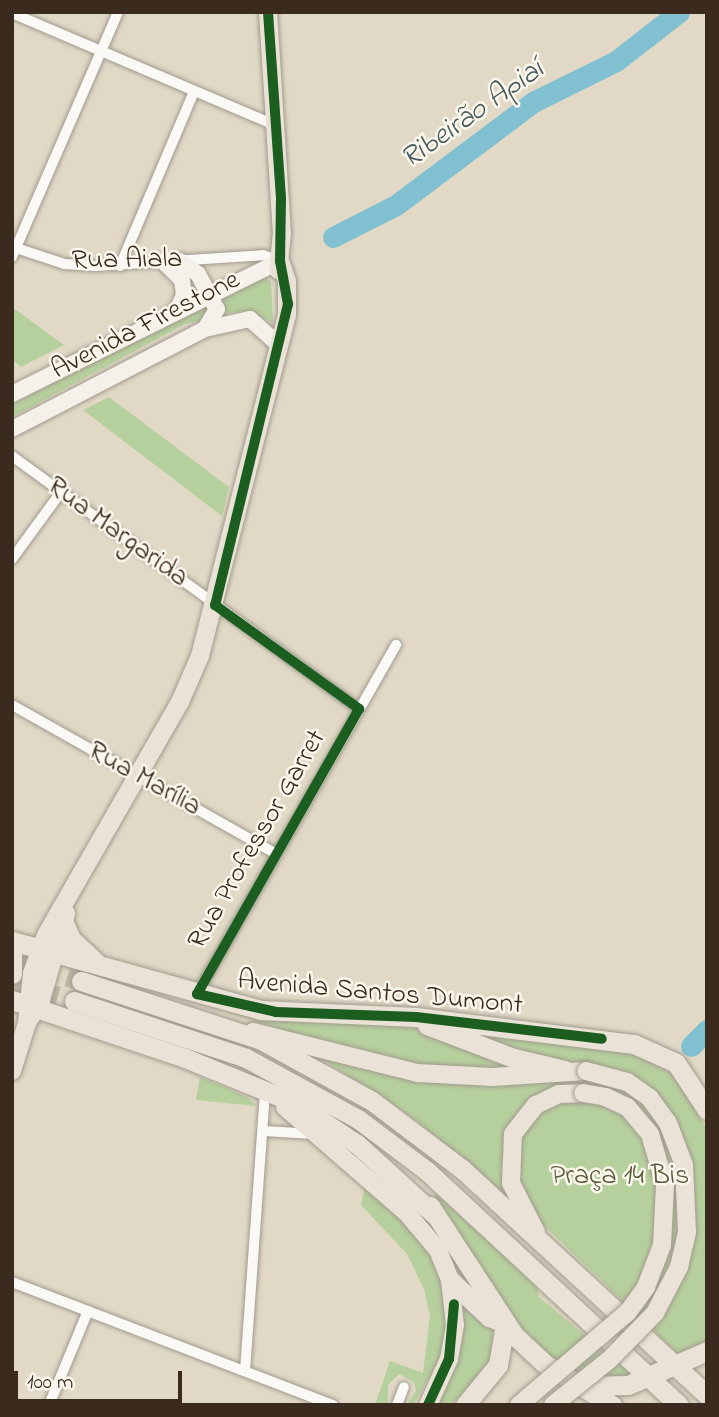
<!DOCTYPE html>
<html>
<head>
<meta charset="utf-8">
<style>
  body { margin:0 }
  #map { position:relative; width:719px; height:1417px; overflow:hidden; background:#e1d9c6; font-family:"Indie Flower",sans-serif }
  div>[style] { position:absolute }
  .green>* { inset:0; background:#b6d09d }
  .river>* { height:21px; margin:-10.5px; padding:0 10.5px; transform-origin:10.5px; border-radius:10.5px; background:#81c0d1 }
  .trunk-tunnel>* { height:19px; margin-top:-9.5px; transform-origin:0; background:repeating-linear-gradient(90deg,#c0b6a4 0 19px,transparent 0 29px) }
  .roads { filter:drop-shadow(0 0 2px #a19b8e) drop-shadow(0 0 2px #a19b8e) }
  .minor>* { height:10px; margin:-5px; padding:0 5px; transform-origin:5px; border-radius:5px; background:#faf9f6 }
  .secondary>* { height:16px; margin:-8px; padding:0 8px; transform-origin:8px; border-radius:8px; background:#f5f0e9 }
  .primary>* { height:18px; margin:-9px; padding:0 9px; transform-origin:9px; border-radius:9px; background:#eae2d6 }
  .trunk>* { height:19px; margin:-9.5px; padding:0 9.5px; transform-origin:9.5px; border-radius:9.5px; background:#eae2d6 }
  .bridges { filter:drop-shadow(0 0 2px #a19b8e) drop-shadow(0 0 2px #a19b8e) }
  .primary-bridge>* { height:18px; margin:-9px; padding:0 9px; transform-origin:9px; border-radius:9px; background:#eae2d6 }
  .cycleway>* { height:10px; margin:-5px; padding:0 5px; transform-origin:5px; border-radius:5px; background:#1b5e20 }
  span { translate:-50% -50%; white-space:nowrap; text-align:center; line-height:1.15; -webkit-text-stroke:5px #fbf7ec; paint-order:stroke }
  .street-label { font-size:28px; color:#3b2a1e }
  .park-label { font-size:28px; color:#555a3a }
  .water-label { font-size:30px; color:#455b5e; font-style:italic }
  .frame { position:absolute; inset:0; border:14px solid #3b2a1e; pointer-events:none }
  .scale { position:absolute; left:14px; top:1371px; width:168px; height:32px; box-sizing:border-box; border:4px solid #3b2a1e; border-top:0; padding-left:9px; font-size:21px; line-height:24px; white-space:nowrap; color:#3b2a1e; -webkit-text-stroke:5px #fbf7ec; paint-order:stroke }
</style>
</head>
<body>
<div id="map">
  <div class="green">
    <div style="clip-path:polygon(264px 276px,271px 282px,273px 323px,248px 311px,226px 313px,222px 296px)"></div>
    <div style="clip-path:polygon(203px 303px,210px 304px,206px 320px,185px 324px,12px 417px,12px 405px)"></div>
    <div style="clip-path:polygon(12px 307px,53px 337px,64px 345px,21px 367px,12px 360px)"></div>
    <div style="clip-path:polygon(109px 397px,229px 487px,222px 516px,83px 410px)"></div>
    <div style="clip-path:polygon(215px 1007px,412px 1028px,444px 1035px,503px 1067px,454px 1073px,340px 1049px)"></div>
    <div style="clip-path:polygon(461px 1032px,630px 1050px,675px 1076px,707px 1129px,707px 1343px,682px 1354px,675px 1351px,536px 1218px,517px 1188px,516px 1153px,535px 1096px,518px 1111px,509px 1127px,501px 1170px,505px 1195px,411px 1116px,313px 1053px,409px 1076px,561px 1064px)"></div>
    <div style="clip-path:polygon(200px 1077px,247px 1097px,257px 1106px,196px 1100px)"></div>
    <div style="clip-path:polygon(388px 1179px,435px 1228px,490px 1312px,494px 1345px,487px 1369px,451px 1405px,433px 1405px,458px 1341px,426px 1223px)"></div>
    <div style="clip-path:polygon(366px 1182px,428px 1248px,442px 1281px,446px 1320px,441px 1356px,413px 1405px,406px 1405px,416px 1391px,414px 1382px,399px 1374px,388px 1385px,388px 1405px,375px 1405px,390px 1361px,423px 1373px,430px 1316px,424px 1289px,407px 1254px,361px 1205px)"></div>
    <div style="clip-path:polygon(436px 1194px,536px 1284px,539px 1297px,632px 1375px,627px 1379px,572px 1373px,531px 1341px,433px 1197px)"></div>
  </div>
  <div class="river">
    <div style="left:333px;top:237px;width:71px;rotate:-26.9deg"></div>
    <div style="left:396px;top:205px;width:171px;rotate:-36.9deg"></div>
    <div style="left:533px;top:102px;width:93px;rotate:-26.3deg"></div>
    <div style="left:616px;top:61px;width:80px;rotate:-37.9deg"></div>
    <div style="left:691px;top:1046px;width:23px;rotate:-45deg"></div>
  </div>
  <div class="trunk-tunnel">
    <div style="left:12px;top:959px;width:72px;rotate:17.7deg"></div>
    <div style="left:12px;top:982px;width:65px;rotate:17deg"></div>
  </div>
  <div class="roads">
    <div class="minor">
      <div style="left:12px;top:13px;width:288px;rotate:23.1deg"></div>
      <div style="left:16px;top:248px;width:52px;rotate:18.1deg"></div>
      <div style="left:65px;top:264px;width:30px;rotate:4deg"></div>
      <div style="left:95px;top:266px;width:168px;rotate:-3.7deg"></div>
      <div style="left:263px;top:255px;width:18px;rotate:19deg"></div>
      <div style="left:12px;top:257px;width:267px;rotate:-66.6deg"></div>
      <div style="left:120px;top:266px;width:189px;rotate:-67deg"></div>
      <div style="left:12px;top:456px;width:429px;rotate:36.1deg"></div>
      <div style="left:12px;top:559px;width:83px;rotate:-53.8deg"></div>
      <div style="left:12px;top:705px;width:303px;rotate:29.4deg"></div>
      <div style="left:197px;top:994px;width:402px;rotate:-60.3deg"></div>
      <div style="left:264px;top:1131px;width:50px;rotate:3.4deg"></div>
      <div style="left:12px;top:1282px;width:344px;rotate:21deg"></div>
      <div style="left:245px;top:1371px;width:278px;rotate:-85.9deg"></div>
      <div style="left:49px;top:1405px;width:102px;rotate:-67.5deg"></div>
      <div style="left:397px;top:1405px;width:19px;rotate:-69deg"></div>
    </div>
    <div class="secondary">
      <div style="left:180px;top:261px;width:22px;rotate:36deg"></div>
      <div style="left:198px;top:274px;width:40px;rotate:62deg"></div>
      <div style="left:217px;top:309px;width:23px;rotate:121deg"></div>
      <div style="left:164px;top:262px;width:25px;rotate:45deg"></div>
      <div style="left:182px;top:280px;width:15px;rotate:82deg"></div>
      <div style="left:184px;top:295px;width:17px;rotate:114deg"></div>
      <div style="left:12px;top:394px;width:299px;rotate:-26.4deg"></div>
      <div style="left:12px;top:429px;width:217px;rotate:-27.4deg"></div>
      <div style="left:205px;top:329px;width:46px;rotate:-12.5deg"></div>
      <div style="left:250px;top:319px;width:38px;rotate:42deg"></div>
    </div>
    <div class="primary">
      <div style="left:268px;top:12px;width:221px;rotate:86.4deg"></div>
      <div style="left:282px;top:233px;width:37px;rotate:96deg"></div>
      <div style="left:27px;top:1023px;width:50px;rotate:-84.3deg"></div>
      <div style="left:32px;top:973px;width:40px;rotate:-69.8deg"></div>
      <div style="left:46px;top:935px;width:269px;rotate:-60.1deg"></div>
      <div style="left:180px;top:702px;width:50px;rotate:-66.5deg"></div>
      <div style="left:200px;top:656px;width:352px;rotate:-75.7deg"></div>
      <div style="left:287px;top:315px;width:34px;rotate:-90deg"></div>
      <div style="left:287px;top:281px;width:21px;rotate:-109deg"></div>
      <div style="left:253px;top:1032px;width:170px;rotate:14deg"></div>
      <div style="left:418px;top:1073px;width:75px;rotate:3.1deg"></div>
      <div style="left:493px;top:1077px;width:93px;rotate:-3.7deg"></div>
      <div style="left:12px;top:1071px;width:50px;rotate:-72.6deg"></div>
      <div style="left:27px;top:1023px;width:27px;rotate:-59deg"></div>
      <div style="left:41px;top:1000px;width:90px;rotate:-73.8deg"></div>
      <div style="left:285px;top:1107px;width:160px;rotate:41deg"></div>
      <div style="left:406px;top:1212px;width:50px;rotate:49.9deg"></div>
      <div style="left:438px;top:1250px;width:32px;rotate:68deg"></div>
      <div style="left:450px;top:1280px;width:45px;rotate:83.7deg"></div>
      <div style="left:455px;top:1325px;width:35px;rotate:100deg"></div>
      <div style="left:449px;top:1359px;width:51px;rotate:114.5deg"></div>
      <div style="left:536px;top:1232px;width:55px;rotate:-117deg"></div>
      <div style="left:511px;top:1183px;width:49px;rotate:-87.7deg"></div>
      <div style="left:513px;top:1134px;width:37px;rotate:-52deg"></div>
      <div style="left:536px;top:1105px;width:25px;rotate:-26deg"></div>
      <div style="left:559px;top:1094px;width:24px;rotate:-2deg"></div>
    </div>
    <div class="trunk">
      <div style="left:64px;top:923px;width:17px;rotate:66deg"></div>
      <div style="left:71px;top:939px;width:35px;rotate:43deg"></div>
      <div style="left:12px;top:941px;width:257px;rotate:15.5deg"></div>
      <div style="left:260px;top:1010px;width:156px;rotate:2.6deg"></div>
      <div style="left:416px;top:1017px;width:220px;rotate:7.1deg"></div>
      <div style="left:634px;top:1044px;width:46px;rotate:24.3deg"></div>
      <div style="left:676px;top:1063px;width:56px;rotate:56.6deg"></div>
      <div style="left:12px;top:950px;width:24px;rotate:90deg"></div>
      <div style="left:81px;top:981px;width:189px;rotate:18.1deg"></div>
      <div style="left:261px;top:1040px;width:127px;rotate:28.8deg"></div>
      <div style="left:372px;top:1101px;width:113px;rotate:37.1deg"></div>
      <div style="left:462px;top:1169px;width:333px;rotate:42.7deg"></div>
      <div style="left:12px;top:1000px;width:182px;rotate:18.5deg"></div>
      <div style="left:185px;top:1058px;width:119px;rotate:22.2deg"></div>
      <div style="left:295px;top:1103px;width:74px;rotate:33.5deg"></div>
      <div style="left:357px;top:1144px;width:107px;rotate:42.3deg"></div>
      <div style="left:74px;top:1001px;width:181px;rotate:18.3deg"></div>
      <div style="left:246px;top:1058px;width:128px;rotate:28.6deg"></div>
      <div style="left:358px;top:1119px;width:86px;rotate:37deg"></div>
      <div style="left:427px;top:1171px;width:344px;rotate:42.9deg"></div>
      <div style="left:427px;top:1025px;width:93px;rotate:20.8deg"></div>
      <div style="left:514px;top:1058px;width:52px;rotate:13.2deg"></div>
      <div style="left:430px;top:1206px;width:154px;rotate:56.9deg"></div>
      <div style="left:514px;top:1335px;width:42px;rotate:43.1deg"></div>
      <div style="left:545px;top:1364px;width:79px;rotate:31.5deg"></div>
      <div style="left:450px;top:1280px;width:54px;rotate:43.5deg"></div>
      <div style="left:489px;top:1317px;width:16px;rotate:22deg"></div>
      <div style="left:584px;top:1386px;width:44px;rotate:-1.3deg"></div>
      <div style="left:628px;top:1385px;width:86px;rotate:-23.3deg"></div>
      <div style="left:465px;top:1405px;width:52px;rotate:-50.5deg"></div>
      <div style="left:498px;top:1365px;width:42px;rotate:-80.3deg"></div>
    </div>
  </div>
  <div class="bridges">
    <div class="primary-bridge">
      <div style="left:519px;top:1405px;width:143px;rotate:-40.5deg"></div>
      <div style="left:628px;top:1312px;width:31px;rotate:-54deg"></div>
      <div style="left:646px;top:1287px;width:45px;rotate:-69.1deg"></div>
      <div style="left:662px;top:1245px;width:60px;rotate:-87.1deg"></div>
      <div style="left:665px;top:1185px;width:53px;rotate:-106.4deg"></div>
      <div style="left:650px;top:1134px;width:35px;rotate:-130deg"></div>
      <div style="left:627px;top:1107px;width:23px;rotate:-155deg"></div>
      <div style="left:606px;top:1097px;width:23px;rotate:-170deg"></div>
      <div style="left:553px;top:1405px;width:73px;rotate:-38.9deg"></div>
      <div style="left:610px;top:1359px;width:64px;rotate:-45.6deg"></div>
      <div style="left:655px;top:1313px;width:52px;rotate:-62.4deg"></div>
      <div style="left:679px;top:1267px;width:36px;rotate:-77deg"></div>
      <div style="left:687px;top:1232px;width:67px;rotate:-92.6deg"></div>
      <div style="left:684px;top:1165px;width:45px;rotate:-110.9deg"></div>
      <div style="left:668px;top:1123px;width:31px;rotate:-126deg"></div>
      <div style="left:650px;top:1098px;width:28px;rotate:-145deg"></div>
      <div style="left:627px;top:1082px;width:42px;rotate:-165deg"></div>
    </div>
  </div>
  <div class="cycleway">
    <div style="left:268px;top:12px;width:187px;rotate:86deg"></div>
    <div style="left:281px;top:199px;width:62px;rotate:90.9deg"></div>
    <div style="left:280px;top:261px;width:44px;rotate:79.5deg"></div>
    <div style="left:288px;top:304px;width:310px;rotate:103.6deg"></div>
    <div style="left:215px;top:605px;width:178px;rotate:35.8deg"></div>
    <div style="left:359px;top:709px;width:328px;rotate:119.6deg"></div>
    <div style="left:197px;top:994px;width:81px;rotate:12.8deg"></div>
    <div style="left:276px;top:1012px;width:140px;rotate:2deg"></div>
    <div style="left:416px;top:1017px;width:187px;rotate:6.7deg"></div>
    <div style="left:428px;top:1405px;width:51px;rotate:-65.5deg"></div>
    <div style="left:449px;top:1359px;width:55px;rotate:-84.8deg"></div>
  </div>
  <div class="street-label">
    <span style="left:127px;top:261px;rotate:-1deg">Rua Aiala</span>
    <span style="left:146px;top:326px;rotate:-27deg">Avenida Firestone</span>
    <span style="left:117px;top:533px;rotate:36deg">Rua Margarida</span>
    <span style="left:144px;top:780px;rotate:29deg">Rua Marília</span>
    <span style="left:258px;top:840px;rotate:-60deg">Rua Professor Garret</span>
    <span style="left:380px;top:994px;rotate:5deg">Avenida Santos Dumont</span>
  </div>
  <div class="park-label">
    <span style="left:620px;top:1177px">Praça 14 Bis</span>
  </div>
  <div class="water-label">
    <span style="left:473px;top:115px;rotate:-35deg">Ribeirão Apiaí</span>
  </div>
  <div class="frame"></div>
  <div class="scale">100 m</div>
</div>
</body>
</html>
